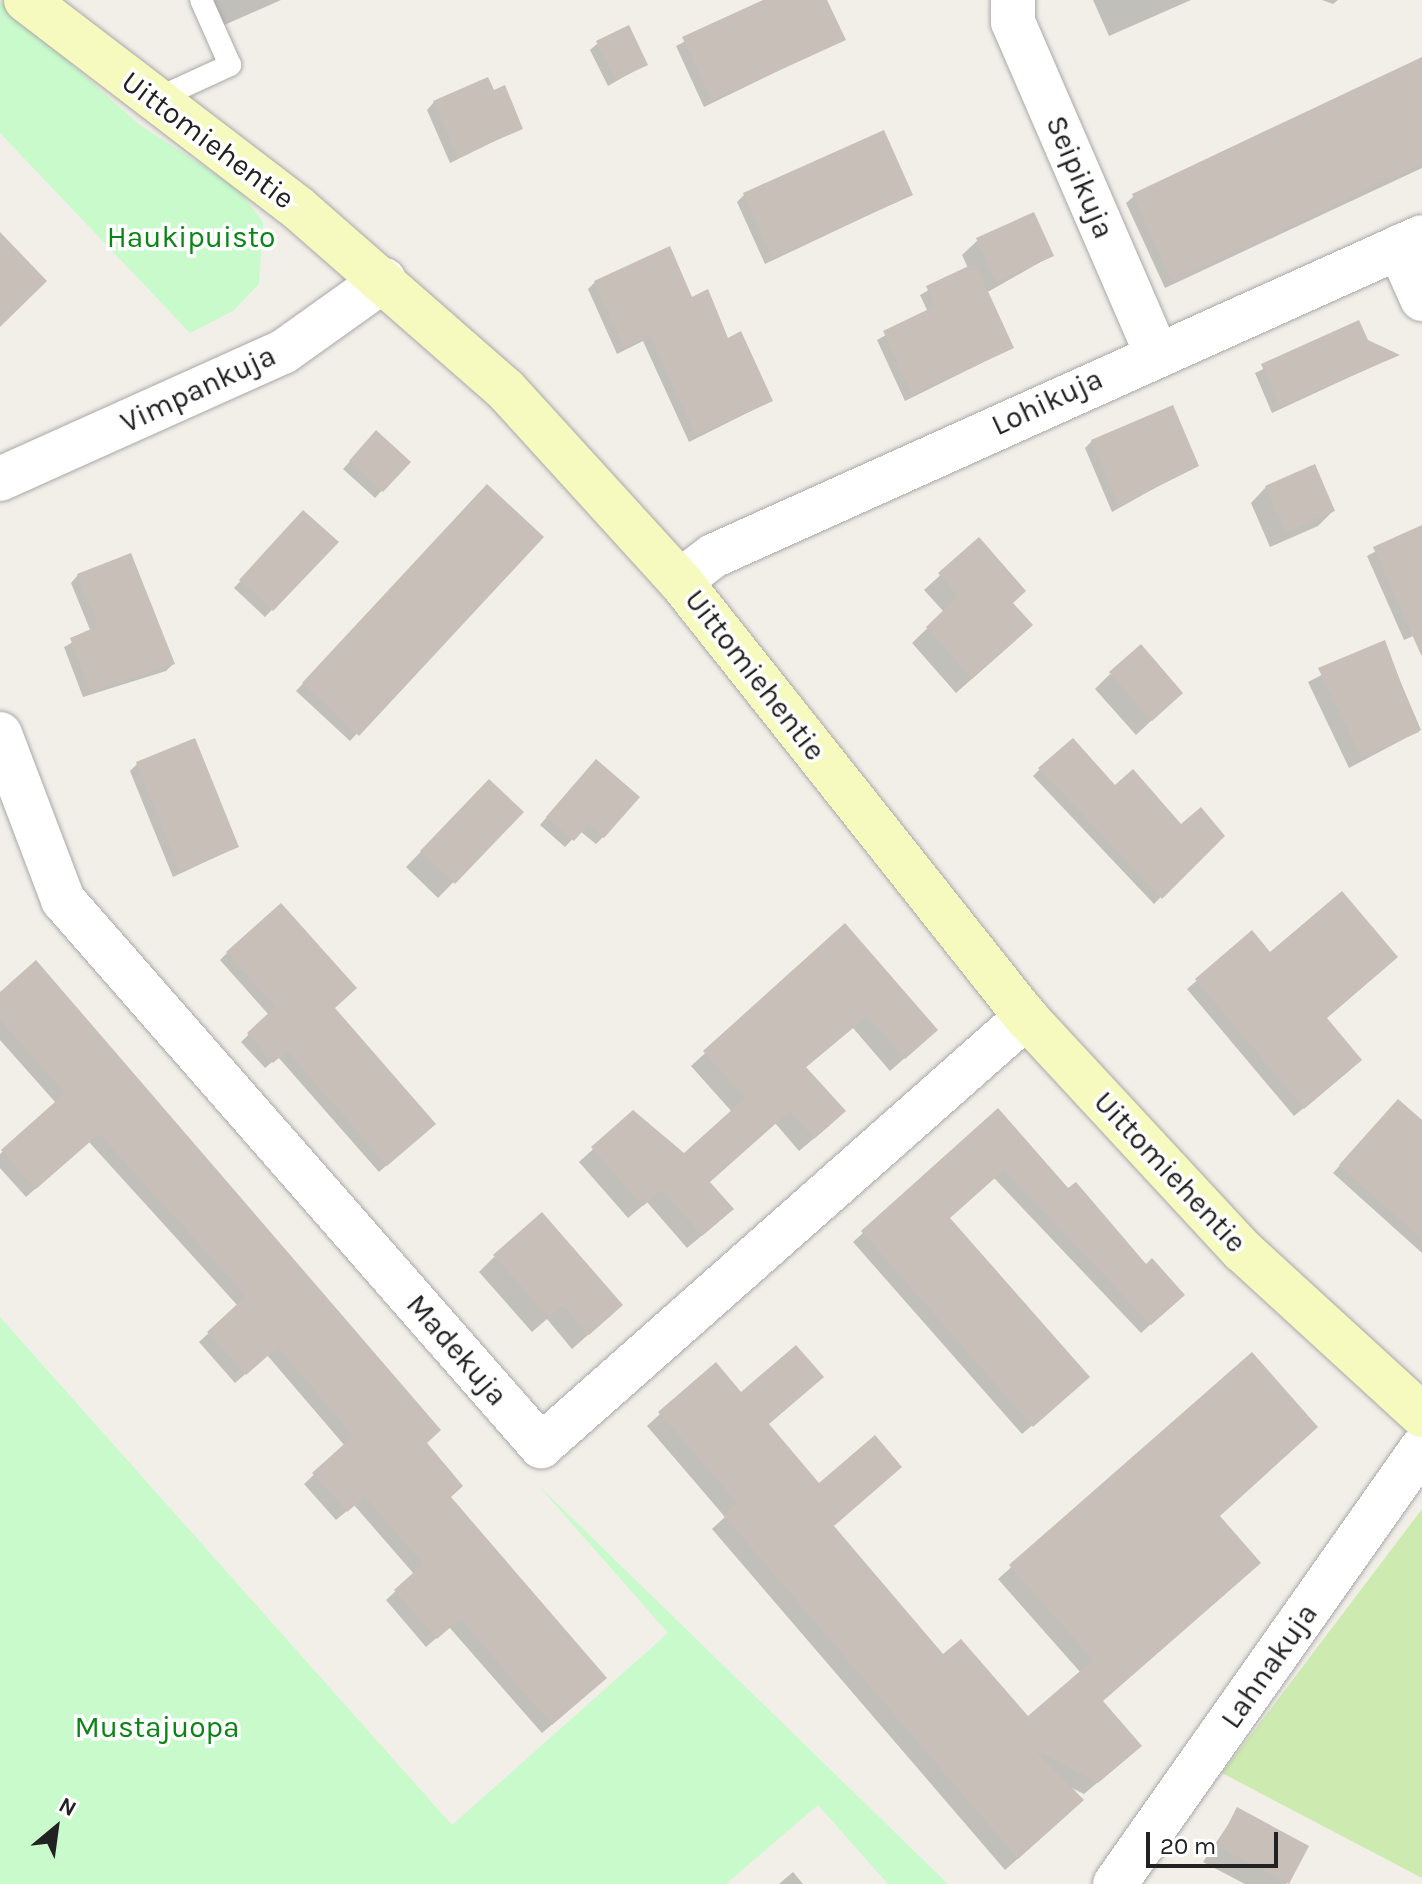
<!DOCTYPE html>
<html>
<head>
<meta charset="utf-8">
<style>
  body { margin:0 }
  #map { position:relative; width:1422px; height:1884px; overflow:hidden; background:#f2efe9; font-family:Karla,sans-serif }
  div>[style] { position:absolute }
  .grass>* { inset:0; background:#cdebb0 }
  .park>* { inset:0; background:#c8facc }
  .shadow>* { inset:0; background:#0003 }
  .building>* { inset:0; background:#c7bfb8 }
  .roads { filter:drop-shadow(0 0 2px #a9a9a9) drop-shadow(0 0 2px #a9a9a9) }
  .lane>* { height:22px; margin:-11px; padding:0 11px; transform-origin:11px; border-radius:11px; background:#fff }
  .street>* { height:44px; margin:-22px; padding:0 22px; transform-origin:22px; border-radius:22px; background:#fff }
  .secondary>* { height:44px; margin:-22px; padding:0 22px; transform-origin:22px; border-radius:22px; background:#f7fabf }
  span { translate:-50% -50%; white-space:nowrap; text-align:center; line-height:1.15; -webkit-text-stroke:7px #fff; paint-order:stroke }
  .street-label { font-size:30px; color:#222 }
  .park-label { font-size:30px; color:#0c8416 }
  .north { position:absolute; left:16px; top:1788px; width:80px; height:80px; -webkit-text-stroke:6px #fff; paint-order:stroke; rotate:29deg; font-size:22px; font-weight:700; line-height:32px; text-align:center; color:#222 }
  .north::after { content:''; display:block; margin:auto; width:28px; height:36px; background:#222; clip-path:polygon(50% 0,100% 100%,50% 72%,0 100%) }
  .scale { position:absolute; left:1146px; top:1832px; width:132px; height:36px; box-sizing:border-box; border:4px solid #222; border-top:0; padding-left:10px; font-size:24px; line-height:28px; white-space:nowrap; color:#222; -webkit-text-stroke:6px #fff; paint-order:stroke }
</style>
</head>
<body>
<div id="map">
  <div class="grass">
    <div style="clip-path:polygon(1422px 1509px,1422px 1878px,1222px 1773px)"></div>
  </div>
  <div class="park">
    <div style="clip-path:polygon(0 1px,140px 125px,237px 188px,263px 222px,259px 284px,233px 311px,190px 333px,0 133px)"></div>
    <div style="clip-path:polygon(0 1317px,452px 1825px,668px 1633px,537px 1484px,948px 1884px,888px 1884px,818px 1805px,726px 1884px,0 1884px)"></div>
  </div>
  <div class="shadow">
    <div style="clip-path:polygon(210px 0,281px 0,222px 26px)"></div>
    <div style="clip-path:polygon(768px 0,825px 0,843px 39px,704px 107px,676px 46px)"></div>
    <div style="clip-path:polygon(1093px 0,1191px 0,1109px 36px)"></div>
    <div style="clip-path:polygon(1322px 0,1338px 0,1333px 4px)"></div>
    <div style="clip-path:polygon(598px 43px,646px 64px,608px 86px,590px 50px)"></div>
    <div style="clip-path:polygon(1422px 60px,1422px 168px,1165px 288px,1126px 203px,1134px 196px)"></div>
    <div style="clip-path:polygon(434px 102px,521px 128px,450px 163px,427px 110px)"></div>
    <div style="clip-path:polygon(744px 195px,911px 195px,765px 264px,737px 202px)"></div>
    <div style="clip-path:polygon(978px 240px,1051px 256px,986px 293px,1012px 348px,905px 401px,877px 340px,928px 312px,920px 295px,968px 268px,962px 255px)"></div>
    <div style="clip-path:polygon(595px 282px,691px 299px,771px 401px,689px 442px,643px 341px,617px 354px,588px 289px)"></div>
    <div style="clip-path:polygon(1358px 323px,1366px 342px,1397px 355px,1272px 413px,1255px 373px)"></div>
    <div style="clip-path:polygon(376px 433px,408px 462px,375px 498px,343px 469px)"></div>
    <div style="clip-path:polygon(1092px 441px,1196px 465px,1112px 512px,1085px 448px)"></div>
    <div style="clip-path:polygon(487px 487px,541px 537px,350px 741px,296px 691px)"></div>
    <div style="clip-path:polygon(1266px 487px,1333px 511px,1318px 526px,1270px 547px,1251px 503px)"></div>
    <div style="clip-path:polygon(304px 513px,336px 542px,265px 617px,234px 588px)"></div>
    <div style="clip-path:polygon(1422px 527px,1422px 632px,1404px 640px,1367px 556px)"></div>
    <div style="clip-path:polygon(979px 540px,1011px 603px,1016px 640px,956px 693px,912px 643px,944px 612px,924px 590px)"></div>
    <div style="clip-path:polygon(78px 575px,173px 664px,166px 671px,83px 697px,64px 647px,91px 632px,71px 583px)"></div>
    <div style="clip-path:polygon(1384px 643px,1421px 730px,1349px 768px,1308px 682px)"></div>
    <div style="clip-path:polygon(1110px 674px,1165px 708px,1136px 735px,1095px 689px)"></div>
    <div style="clip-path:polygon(137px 764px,237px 847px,173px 877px,130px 771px)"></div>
    <div style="clip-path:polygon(589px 768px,603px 837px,596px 844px,580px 831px,565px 847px,540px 825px)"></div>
    <div style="clip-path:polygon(1040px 769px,1115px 788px,1181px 827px,1222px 835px,1154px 904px,1033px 776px)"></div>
    <div style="clip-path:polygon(489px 782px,521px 812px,438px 898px,406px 867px)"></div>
    <div style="clip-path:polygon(845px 926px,922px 1043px,890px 1071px,853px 1028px,805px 1068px,830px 1125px,799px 1151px,775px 1123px,708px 1183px,718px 1222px,687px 1248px,647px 1202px,628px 1218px,579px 1162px,633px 1113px,684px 1156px,732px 1112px,691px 1066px)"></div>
    <div style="clip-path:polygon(1252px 933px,1325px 1019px,1351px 1069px,1294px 1116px,1187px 989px)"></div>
    <div style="clip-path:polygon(227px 953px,333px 1008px,426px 1131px,379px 1172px,278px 1057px,265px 1068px,241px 1042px,269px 1015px,220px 960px)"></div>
    <div style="clip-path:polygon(0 994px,425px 1443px,449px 1497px,595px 1687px,542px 1733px,449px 1627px,426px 1647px,386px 1600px,414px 1574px,354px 1505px,336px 1520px,304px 1484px,345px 1446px,267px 1355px,235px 1383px,199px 1342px,238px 1306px,89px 1142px,26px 1197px,0 1168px,0 1154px,56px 1103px,0 1040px)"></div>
    <div style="clip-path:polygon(1392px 1108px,1422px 1123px,1422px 1253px,1333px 1173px)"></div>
    <div style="clip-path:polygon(998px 1111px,1173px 1304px,1141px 1333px,994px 1178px,948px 1218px,1078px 1386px,1022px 1434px,853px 1242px)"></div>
    <div style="clip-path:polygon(494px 1257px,605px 1320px,572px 1349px,547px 1319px,532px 1332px,479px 1272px)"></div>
    <div style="clip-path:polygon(1252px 1355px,1218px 1516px,1101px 1702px,1126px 1758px,1084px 1794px,1070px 1787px,1069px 1813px,1005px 1870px,712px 1529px,725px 1517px,647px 1426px,660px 1414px,767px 1425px,832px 1527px,943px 1657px,1028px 1718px,1081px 1673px,998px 1579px)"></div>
    <div style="clip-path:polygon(1238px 1810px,1306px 1847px,1286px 1884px,1245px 1884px,1203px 1862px)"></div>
    <div style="clip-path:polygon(793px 1872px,803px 1884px,779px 1884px)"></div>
  </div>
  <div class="building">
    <div style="clip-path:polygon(763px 0,827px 0,846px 40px,712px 101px,682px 37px)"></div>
    <div style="clip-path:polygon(629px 25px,648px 65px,616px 80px,596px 41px)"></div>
    <div style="clip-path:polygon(1422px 57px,1422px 164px,1172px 282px,1132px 194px)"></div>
    <div style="clip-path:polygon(488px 77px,494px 90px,505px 85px,523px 129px,458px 157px,433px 101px)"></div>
    <div style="clip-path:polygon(884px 130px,913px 195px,772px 258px,743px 193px)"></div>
    <div style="clip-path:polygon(1034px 212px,1054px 256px,996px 282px,976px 238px)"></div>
    <div style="clip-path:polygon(0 232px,47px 281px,0 327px)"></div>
    <div style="clip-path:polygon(670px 246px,692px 297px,708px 289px,728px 338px,741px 331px,773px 401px,696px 436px,650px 336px,624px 348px,594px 281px)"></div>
    <div style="clip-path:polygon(975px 263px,1014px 348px,912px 395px,883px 331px,935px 306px,926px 286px)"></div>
    <div style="clip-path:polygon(1359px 320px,1368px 340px,1400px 355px,1280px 407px,1261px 364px)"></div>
    <div style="clip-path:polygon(1173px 405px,1199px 466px,1119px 506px,1091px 440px)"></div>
    <div style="clip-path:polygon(376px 430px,411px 462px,383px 492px,349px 461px)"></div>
    <div style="clip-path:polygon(1315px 464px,1335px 511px,1286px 533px,1265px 486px)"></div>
    <div style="clip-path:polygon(487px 484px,544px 537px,359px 736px,302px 683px)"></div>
    <div style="clip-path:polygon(303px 510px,339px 542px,273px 611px,239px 580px)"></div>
    <div style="clip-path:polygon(1422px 525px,1422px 657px,1373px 547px)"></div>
    <div style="clip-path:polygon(979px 537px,1026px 591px,1013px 603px,1033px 625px,972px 679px,926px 627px,958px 596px,938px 573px)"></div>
    <div style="clip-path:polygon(131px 553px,175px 664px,90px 692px,70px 638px,98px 626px,77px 574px)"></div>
    <div style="clip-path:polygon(1385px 640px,1419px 732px,1361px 757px,1318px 668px)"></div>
    <div style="clip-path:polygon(1141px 644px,1183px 693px,1152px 721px,1109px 672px)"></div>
    <div style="clip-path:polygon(195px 738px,239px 847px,180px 872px,136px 762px)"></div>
    <div style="clip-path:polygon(1073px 738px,1115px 785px,1133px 769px,1181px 824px,1201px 807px,1225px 836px,1162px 899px,1038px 768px)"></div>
    <div style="clip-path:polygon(596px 759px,640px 797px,604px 838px,588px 825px,574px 841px,546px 817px)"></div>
    <div style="clip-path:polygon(489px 779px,524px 812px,455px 884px,420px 851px)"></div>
    <div style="clip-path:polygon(1342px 891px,1398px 957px,1327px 1018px,1362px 1060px,1304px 1109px,1195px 979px,1252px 930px,1270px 952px)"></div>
    <div style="clip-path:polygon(281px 903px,357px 988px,335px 1008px,436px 1124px,387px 1166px,287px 1051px,273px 1063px,247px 1033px,275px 1007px,226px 952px)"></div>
    <div style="clip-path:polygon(845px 923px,938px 1030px,905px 1059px,867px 1016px,806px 1067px,846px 1111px,814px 1139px,790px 1111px,710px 1182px,734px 1209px,702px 1236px,662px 1190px,643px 1206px,591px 1147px,633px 1110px,684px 1153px,745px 1098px,703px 1051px)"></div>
    <div style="clip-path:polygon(36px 960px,441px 1430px,427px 1443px,463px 1486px,451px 1497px,607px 1678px,552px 1725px,460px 1619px,437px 1639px,394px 1590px,423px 1564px,365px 1497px,347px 1512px,312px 1473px,353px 1436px,278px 1347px,246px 1375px,207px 1332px,246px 1296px,99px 1134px,36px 1189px,1px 1150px,65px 1093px,0 1020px,0 992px)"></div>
    <div style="clip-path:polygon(1398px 1099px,1422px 1120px,1422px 1240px,1339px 1165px)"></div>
    <div style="clip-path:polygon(998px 1108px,1068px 1188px,1076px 1182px,1146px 1264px,1152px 1258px,1185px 1295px,1151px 1325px,1004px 1170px,950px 1218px,1090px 1377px,1033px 1427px,861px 1231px)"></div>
    <div style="clip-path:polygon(542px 1212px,623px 1305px,589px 1335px,563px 1306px,549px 1318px,493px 1255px)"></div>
    <div style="clip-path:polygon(796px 1345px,824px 1377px,769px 1424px,819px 1483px,875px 1435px,902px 1467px,834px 1526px,943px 1654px,961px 1639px,1028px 1716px,1093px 1660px,1009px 1565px,1252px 1352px,1318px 1427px,1220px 1516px,1261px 1563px,1103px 1701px,1142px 1746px,1098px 1783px,1034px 1749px,1084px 1800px,1018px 1859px,723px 1515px,737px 1503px,658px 1412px,716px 1362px,741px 1392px)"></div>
    <div style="clip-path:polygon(1237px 1807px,1309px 1846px,1289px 1884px,1217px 1846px)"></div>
  </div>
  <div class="roads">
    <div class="lane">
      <div style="left:154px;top:100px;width:84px;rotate:-24.7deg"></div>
      <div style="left:230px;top:65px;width:71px;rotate:-114deg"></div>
    </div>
    <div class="street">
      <div style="left:1013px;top:0;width:22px;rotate:90deg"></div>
      <div style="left:1013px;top:22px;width:360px;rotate:66.6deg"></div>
      <div style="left:1399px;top:247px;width:57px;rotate:66.1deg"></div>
      <div style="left:0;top:479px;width:310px;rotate:-24.2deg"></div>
      <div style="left:283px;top:352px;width:124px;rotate:-35.5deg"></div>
      <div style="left:680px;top:581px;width:41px;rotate:-37.1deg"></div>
      <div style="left:713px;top:556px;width:777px;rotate:-24.22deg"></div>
      <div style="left:0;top:734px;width:178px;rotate:69.2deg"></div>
      <div style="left:63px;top:900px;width:726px;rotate:48.8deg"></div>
      <div style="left:541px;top:1446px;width:648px;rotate:-41.49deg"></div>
      <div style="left:1115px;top:1884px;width:533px;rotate:-54.85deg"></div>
    </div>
    <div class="secondary">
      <div style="left:26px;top:0;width:342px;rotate:37.4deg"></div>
      <div style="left:298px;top:208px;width:276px;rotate:41.2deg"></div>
      <div style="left:506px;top:390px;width:258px;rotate:47.7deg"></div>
      <div style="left:680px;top:581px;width:557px;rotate:51.57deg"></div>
      <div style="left:1026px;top:1017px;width:319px;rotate:47.2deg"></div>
      <div style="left:1243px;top:1251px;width:243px;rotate:42.5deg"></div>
    </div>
  </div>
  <div class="street-label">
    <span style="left:208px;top:140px;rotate:37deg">Uittomiehentie</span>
    <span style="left:1080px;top:177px;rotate:67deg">Seipikuja</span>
    <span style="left:198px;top:389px;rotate:-25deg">Vimpankuja</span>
    <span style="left:1047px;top:402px;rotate:-25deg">Lohikuja</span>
    <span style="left:755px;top:675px;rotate:52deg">Uittomiehentie</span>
    <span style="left:1170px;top:1172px;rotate:47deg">Uittomiehentie</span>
    <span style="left:457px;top:1350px;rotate:49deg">Madekuja</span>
    <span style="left:1269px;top:1666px;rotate:-55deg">Lahnakuja</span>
  </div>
  <div class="park-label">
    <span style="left:191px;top:237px">Haukipuisto</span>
    <span style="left:157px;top:1727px">Mustajuopa</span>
  </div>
  <div class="north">N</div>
  <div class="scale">20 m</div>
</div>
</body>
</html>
